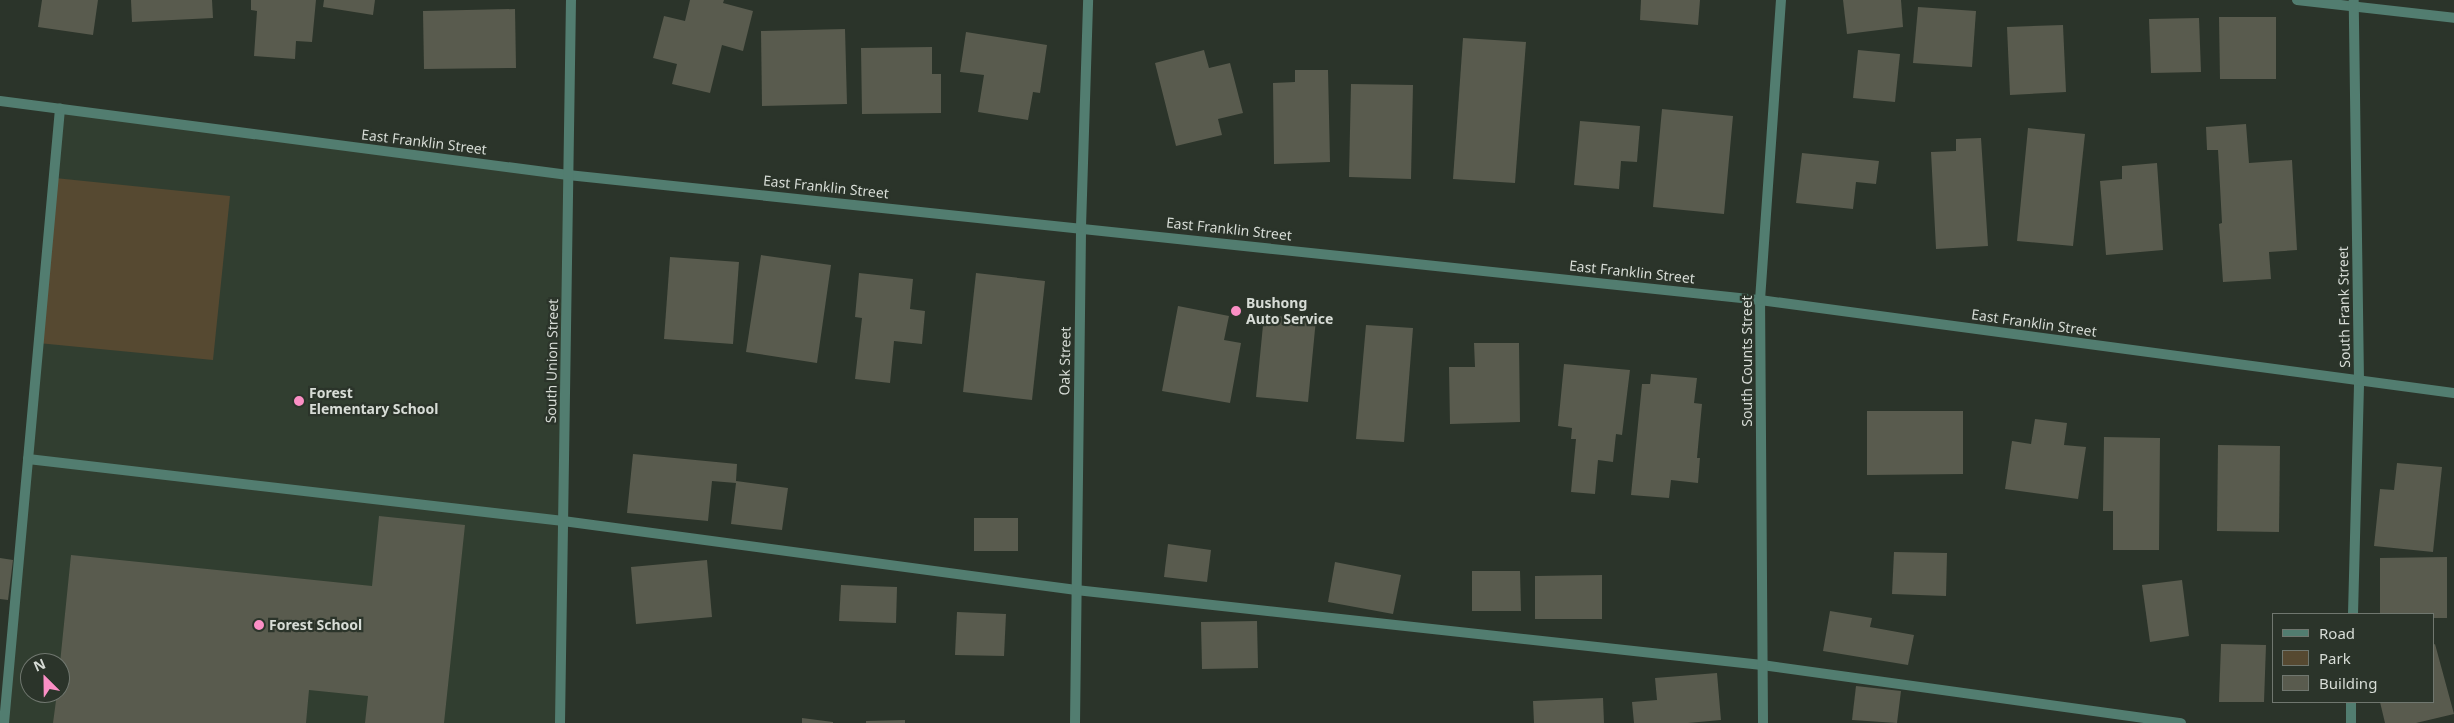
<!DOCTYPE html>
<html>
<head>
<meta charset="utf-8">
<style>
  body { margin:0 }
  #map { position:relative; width:2454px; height:723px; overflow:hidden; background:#2b342a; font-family:"Noto Sans",sans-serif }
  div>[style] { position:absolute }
  .built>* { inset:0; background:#313e30 }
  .green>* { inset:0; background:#564931 }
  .building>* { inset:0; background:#595b4e }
  .lane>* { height:10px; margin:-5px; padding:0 5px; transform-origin:5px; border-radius:5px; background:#527d70 }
  .street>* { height:10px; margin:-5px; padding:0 5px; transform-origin:5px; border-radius:5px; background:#527d70 }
  .dots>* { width:14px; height:14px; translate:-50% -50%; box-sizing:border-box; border:2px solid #2b342a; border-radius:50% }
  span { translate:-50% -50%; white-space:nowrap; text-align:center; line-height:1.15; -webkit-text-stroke:4.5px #2b342a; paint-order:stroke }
  .street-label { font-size:14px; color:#d7dcd6 }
  .poi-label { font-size:14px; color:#d7dcd6; font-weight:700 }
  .left { translate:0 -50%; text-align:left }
  .legend { position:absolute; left:2272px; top:613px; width:162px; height:90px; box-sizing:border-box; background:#2b342a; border:1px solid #70776f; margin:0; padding:6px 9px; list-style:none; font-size:15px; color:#d7dcd6 }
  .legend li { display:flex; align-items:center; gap:10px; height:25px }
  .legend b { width:25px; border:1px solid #70776f }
  .north { position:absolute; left:20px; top:653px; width:50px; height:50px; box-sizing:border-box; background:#2b342a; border:1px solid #70776f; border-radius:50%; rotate:337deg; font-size:14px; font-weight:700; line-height:20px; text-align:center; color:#d7dcd6 }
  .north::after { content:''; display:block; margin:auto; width:18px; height:22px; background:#fb8fc5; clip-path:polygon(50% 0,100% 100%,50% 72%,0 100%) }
</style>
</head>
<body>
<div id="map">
  <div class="built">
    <div style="clip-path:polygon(evenodd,60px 109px,568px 175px,560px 723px,4px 723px,60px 109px,30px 663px,60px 663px,60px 693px,30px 693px,30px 663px)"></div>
  </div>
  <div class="green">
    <div style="clip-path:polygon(55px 178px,230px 196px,213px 360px,38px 343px)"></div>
  </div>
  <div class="building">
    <div style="clip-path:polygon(42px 0,98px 0,93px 35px,38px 27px)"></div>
    <div style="clip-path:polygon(131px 0,212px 0,213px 18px,132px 22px)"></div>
    <div style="clip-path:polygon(251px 0,316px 0,312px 42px,296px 41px,295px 59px,254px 56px,257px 11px,251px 10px)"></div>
    <div style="clip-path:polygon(324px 0,375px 0,373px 15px,323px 7px)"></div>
    <div style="clip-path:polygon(690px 0,724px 0,723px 3px,753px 11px,743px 51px,722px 45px,710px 93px,672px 84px,677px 64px,653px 58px,664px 16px,685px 21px)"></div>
    <div style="clip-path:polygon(1641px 0,1700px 0,1698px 25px,1640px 20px)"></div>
    <div style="clip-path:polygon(1843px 0,1901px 0,1903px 27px,1847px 34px)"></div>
    <div style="clip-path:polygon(1918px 7px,1976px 11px,1972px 67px,1913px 63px)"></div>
    <div style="clip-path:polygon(515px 9px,516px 68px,424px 69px,423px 11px)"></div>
    <div style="clip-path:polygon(2219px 17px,2276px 17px,2276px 79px,2220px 79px)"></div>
    <div style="clip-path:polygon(2199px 18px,2201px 72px,2151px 73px,2149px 19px)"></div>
    <div style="clip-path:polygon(2063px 25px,2066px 92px,2010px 95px,2007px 27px)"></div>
    <div style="clip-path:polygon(845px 29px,847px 104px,762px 106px,761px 31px)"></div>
    <div style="clip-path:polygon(966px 32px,1047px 45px,1040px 93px,1033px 92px,1028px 120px,978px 112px,984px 75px,960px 72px)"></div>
    <div style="clip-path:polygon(1463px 38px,1526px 42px,1515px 183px,1453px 179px)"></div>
    <div style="clip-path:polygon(932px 47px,932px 74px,941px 74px,941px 113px,862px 114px,861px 48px)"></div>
    <div style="clip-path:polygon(1204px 50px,1209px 68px,1230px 63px,1243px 113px,1218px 119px,1222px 135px,1176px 146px,1155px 63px)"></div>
    <div style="clip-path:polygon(1858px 50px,1900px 54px,1895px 102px,1853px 98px)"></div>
    <div style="clip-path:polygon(1295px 70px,1328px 70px,1330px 162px,1274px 164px,1273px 83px,1295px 82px)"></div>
    <div style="clip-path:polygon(1351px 84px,1413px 85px,1411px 179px,1349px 177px)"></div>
    <div style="clip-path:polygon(1662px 109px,1733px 116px,1724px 214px,1653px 207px)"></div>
    <div style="clip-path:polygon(1580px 121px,1640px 126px,1637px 162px,1621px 161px,1619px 189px,1574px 185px)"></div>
    <div style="clip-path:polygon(2246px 124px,2249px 163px,2292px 160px,2297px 250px,2269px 252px,2271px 279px,2223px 282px,2219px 224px,2222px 223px,2218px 150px,2207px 150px,2206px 127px)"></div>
    <div style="clip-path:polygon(2028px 128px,2085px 134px,2073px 246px,2017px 241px)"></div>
    <div style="clip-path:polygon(1981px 138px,1988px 246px,1936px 249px,1931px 152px,1956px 151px,1956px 139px)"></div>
    <div style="clip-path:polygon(1802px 153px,1879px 161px,1876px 184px,1856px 182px,1853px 209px,1796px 203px)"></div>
    <div style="clip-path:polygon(2157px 163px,2163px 250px,2106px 255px,2100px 181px,2122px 179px,2122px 166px)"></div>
    <div style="clip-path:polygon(761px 255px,831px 265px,817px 363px,746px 352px)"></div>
    <div style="clip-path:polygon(670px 257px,739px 262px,733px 344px,664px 339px)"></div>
    <div style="clip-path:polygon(859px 273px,913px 279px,910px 309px,925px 311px,922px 344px,894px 341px,890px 383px,855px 379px,862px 318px,855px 317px)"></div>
    <div style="clip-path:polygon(976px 273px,1045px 281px,1032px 400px,963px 392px)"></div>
    <div style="clip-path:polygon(1178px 306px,1229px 316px,1224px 340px,1241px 343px,1230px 403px,1162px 391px)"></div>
    <div style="clip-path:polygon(1264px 315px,1316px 319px,1308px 402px,1256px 397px)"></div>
    <div style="clip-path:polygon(1366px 325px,1413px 328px,1404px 442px,1356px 439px)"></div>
    <div style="clip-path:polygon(1474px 343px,1519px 343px,1520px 422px,1450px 424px,1449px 367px,1475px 367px)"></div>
    <div style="clip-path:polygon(1564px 364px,1630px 370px,1622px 435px,1616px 434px,1613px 462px,1598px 460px,1595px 494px,1571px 492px,1576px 439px,1571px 439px,1572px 428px,1558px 426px)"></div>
    <div style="clip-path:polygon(1651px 374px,1697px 378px,1694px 403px,1702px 404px,1697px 458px,1700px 458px,1698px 483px,1671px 480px,1669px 498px,1631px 495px,1642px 384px,1650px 384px)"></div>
    <div style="clip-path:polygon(1867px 411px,1963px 411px,1963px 474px,1867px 475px)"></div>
    <div style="clip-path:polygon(2035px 419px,2067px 423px,2064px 445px,2086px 447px,2078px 499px,2005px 489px,2012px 441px,2031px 444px)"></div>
    <div style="clip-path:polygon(2104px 437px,2160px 438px,2159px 550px,2113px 550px,2113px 511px,2103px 511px)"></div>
    <div style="clip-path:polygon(2218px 445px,2280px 446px,2279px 532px,2217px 531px)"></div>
    <div style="clip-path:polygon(633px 454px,737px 464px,736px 481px,788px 488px,782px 530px,731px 524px,736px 483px,712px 481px,708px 521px,627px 513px)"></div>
    <div style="clip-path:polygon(2397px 463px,2442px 467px,2433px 552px,2374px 546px,2380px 489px,2394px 490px)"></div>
    <div style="clip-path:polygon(379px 516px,465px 525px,444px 723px,365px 723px,368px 696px,309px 690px,306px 723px,53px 723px,57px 693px,60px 693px,60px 663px,71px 555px,372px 586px)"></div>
    <div style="clip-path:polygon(974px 518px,1018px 518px,1018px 551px,974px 551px)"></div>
    <div style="clip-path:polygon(1168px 544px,1211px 550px,1207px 582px,1164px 577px)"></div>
    <div style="clip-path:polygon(1894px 552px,1947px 553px,1946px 596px,1892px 594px)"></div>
    <div style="clip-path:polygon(2447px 557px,2447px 618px,2433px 618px,2433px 614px,2380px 614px,2380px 558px)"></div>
    <div style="clip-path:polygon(0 558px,13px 560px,8px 600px,0 599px)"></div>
    <div style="clip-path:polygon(707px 560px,712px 617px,636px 624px,631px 567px)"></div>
    <div style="clip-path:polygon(1335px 562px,1401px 575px,1393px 614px,1328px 602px)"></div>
    <div style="clip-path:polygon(1472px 571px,1520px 571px,1521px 611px,1472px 611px)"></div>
    <div style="clip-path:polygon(1602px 575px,1602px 619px,1535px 619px,1535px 576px)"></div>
    <div style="clip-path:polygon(2182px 580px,2189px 636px,2150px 642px,2142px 585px)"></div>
    <div style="clip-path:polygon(841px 585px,897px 587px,896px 623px,839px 621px)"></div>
    <div style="clip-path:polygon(1830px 611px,1872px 618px,1870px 627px,1914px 635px,1908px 665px,1823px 651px)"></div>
    <div style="clip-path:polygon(957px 612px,1006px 614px,1004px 656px,955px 655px)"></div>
    <div style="clip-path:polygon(1257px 621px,1258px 668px,1202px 669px,1201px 622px)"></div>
    <div style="clip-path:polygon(2221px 644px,2266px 645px,2264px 702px,2219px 702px)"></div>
    <div style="clip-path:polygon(2435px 644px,2454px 714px,2416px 723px,2385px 723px,2380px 702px,2433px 702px,2433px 645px)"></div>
    <div style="clip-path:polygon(1717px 673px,1721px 720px,1688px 723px,1634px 723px,1632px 702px,1657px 700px,1655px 678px)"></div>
    <div style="clip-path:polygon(1856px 686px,1901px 691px,1897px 723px,1852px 720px)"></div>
    <div style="clip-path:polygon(1603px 698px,1604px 723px,1534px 723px,1533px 701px)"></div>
    <div style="clip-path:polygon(802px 718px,833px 722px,833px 723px,802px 723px)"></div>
    <div style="clip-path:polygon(905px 720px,905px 723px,866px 723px,866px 721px)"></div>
  </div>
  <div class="lane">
    <div style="left:2297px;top:0;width:158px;rotate:6.5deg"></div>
    <div style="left:28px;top:459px;width:539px;rotate:6.61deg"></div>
    <div style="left:563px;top:521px;width:518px;rotate:7.66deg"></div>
    <div style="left:1076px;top:590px;width:690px;rotate:6.24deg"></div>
    <div style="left:1762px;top:665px;width:423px;rotate:7.9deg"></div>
    <div style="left:4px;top:723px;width:617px;rotate:-84.79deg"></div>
  </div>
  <div class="street">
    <div style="left:0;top:101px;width:573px;rotate:7.42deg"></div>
    <div style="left:568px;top:175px;width:1199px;rotate:5.99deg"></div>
    <div style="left:1760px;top:300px;width:700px;rotate:7.63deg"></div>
    <div style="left:2353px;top:614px;width:233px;rotate:-88.5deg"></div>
    <div style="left:2359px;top:381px;width:381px;rotate:-90.8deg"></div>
    <div style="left:560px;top:723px;width:723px;rotate:-89.13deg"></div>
    <div style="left:1075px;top:723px;width:496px;rotate:-89.3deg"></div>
    <div style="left:1081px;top:227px;width:227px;rotate:-88.2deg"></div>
    <div style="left:1763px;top:723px;width:423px;rotate:-90.4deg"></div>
    <div style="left:1760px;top:300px;width:301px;rotate:-86deg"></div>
    <div style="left:2351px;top:723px;width:21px;rotate:-90deg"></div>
  </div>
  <div class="dots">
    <div style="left:1236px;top:311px;background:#fb8fc5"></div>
    <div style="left:299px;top:401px;background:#fb8fc5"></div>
    <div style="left:259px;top:625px;background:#fb8fc5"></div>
  </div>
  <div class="street-label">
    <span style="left:424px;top:142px;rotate:7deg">East Franklin Street</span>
    <span style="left:826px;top:187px;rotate:6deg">East Franklin Street</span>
    <span style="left:1229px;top:229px;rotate:6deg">East Franklin Street</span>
    <span style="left:1632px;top:272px;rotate:6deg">East Franklin Street</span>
    <span style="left:2344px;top:307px;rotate:-91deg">South Frank Street</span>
    <span style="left:2034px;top:323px;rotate:8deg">East Franklin Street</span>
    <span style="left:552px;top:361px;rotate:-89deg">South Union Street</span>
    <span style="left:1065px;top:361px;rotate:-89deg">Oak Street</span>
    <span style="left:1747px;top:361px;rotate:-90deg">South Counts Street</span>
  </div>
  <div class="poi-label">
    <span class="left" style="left:1246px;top:311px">Bushong<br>Auto Service</span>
    <span class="left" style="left:309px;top:401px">Forest<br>Elementary School</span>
    <span class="left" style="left:269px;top:625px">Forest School</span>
  </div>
  <ul class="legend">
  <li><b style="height:6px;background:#527d70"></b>Road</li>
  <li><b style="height:14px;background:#564931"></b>Park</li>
  <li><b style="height:14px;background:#595b4e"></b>Building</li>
  </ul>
  <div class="north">N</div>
</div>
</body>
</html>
